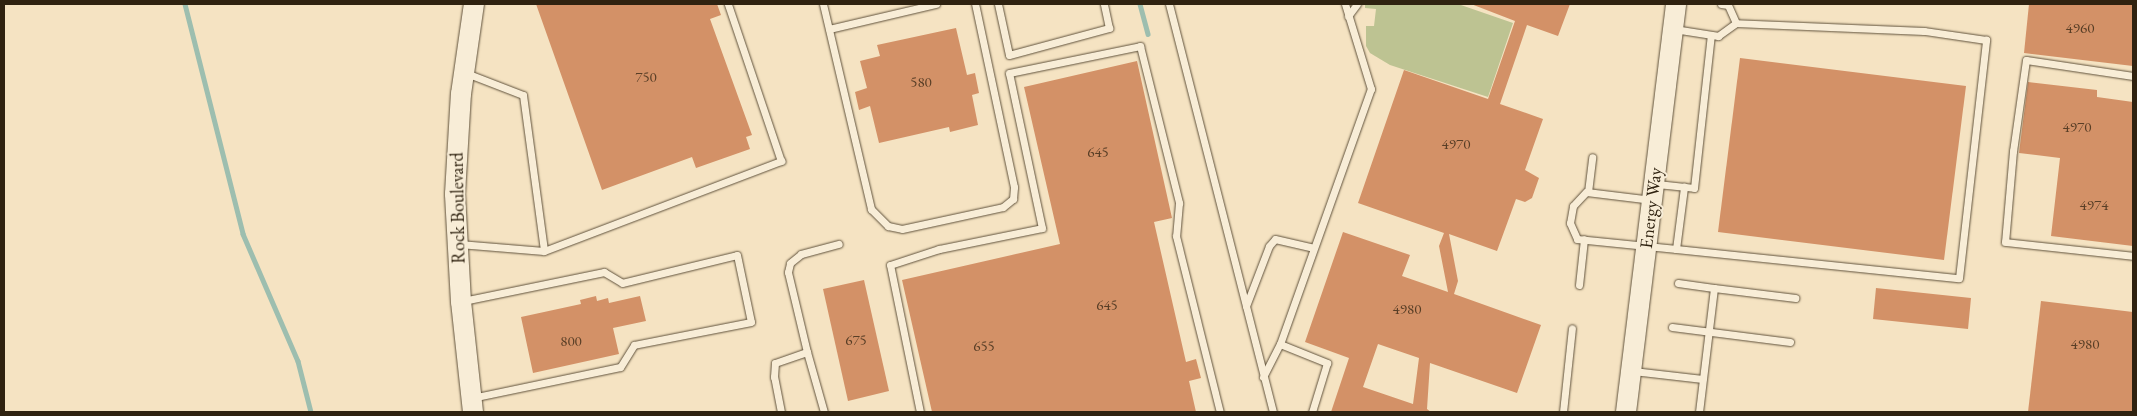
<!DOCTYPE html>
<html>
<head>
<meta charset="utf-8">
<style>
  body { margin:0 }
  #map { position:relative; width:2137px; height:416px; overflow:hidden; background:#f5e3c2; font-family:"EB Garamond",serif }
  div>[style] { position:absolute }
  .green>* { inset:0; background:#bdc392 }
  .stream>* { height:4.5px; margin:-2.25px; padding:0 2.25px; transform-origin:2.25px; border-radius:2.25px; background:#9dbeaf }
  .building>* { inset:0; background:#d39167 }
  .roads { filter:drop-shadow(0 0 1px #60523c) drop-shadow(0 0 1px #60523c) }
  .lane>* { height:7px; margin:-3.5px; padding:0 3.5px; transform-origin:3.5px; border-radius:3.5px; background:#f8edd7 }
  .secondary>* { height:20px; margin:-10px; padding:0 10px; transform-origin:10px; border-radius:10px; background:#f8edd7 }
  span { translate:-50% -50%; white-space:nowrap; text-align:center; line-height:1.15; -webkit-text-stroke:4px #f8edd7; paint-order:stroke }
  .number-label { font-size:15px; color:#583e26 }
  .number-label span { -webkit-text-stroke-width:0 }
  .street-label { font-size:18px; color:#2f2210 }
  .frame { position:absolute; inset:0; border:5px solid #2f2210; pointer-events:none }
</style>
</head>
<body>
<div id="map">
  <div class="green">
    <div style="clip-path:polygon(1365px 4px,1458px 4px,1513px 23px,1488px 97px,1390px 65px,1370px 53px,1366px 46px,1366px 26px,1374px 26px,1376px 9px,1365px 8px)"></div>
  </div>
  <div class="stream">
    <div style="left:185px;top:4px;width:237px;rotate:75.8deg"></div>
    <div style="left:243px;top:234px;width:138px;rotate:66.6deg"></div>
    <div style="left:298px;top:361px;width:53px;rotate:75.7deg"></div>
    <div style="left:1140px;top:4px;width:31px;rotate:75deg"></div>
  </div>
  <div class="building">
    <div style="clip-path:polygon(536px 4px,717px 4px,721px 15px,710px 19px,752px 135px,746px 137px,750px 149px,696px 168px,692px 157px,602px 190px)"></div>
    <div style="clip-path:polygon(evenodd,1471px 4px,1570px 4px,1558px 36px,1527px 25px,1500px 104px,1543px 119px,1525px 170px,1539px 178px,1532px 198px,1525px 202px,1516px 199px,1497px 251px,1449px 234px,1458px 281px,1454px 294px,1541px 325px,1517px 393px,1430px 363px,1427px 409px,1431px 412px,1331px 412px,1349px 358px,1305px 342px,1343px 232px,1410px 255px,1402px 276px,1448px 292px,1439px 246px,1444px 233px,1358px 203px,1404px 70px,1488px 99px,1515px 21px,1471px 4px,1378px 344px,1419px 358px,1413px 404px,1363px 387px,1378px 344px)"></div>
    <div style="clip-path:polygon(2029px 4px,2133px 4px,2133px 66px,2024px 53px)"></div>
    <div style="clip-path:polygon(956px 28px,967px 75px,975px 73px,979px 93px,972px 95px,978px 125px,950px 132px,949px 127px,879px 143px,870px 106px,859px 110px,855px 92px,867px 88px,860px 61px,880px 56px,877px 45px)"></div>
    <div style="clip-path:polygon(1740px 58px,1966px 86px,1944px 260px,1718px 232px)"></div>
    <div style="clip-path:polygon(1137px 61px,1172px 218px,1154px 222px,1186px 362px,1196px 359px,1201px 378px,1189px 381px,1196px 412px,932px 412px,902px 280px,1060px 244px,1024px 87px)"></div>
    <div style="clip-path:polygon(2028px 82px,2097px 90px,2097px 97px,2133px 102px,2133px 246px,2051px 236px,2060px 158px,2019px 153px)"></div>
    <div style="clip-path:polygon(864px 280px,889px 391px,848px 401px,823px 289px)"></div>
    <div style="clip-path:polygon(1876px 288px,1971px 298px,1968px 329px,1873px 319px)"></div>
    <div style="clip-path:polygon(596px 296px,597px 301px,608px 298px,609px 303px,640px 296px,646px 321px,613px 328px,619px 354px,533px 373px,521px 317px,581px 304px,580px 300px)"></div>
    <div style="clip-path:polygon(2041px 301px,2133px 312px,2133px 412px,2028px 412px)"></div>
  </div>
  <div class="roads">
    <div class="lane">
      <div style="left:823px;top:4px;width:211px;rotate:76.8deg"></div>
      <div style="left:871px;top:209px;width:24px;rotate:45deg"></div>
      <div style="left:888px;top:226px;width:14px;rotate:12deg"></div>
      <div style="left:902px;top:229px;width:103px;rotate:-12.3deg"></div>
      <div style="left:1003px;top:207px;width:13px;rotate:-39deg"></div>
      <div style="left:1013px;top:199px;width:12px;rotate:-85deg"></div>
      <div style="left:1014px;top:187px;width:187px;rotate:-102deg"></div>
      <div style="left:998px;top:4px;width:52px;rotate:77.8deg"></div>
      <div style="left:1009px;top:55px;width:104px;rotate:-15.1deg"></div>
      <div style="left:1109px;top:28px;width:25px;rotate:-102deg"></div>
      <div style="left:1169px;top:4px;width:421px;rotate:75.7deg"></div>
      <div style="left:1348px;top:16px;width:15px;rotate:-53deg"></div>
      <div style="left:829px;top:29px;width:110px;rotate:-13.2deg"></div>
      <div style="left:1674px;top:29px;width:45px;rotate:9deg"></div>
      <div style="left:1718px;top:36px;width:22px;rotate:-36deg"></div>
      <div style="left:466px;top:73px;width:61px;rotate:21.1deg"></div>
      <div style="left:523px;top:95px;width:157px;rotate:82.3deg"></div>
      <div style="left:2133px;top:76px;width:108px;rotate:-171.5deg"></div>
      <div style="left:2026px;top:60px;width:92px;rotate:98.1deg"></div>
      <div style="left:2013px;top:151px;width:91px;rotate:95deg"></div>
      <div style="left:2005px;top:242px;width:129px;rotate:6.2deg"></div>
      <div style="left:1657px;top:184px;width:37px;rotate:6deg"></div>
      <div style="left:1694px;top:188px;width:154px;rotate:-83.7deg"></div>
      <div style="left:1588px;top:192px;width:35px;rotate:-83deg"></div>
      <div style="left:1652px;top:200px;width:66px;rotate:-173.1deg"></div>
      <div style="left:1586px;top:192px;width:19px;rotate:133deg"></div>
      <div style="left:1573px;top:206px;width:17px;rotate:100deg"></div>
      <div style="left:1570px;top:223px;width:17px;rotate:66deg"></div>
      <div style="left:1577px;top:239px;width:100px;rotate:5.8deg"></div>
      <div style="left:1676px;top:249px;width:63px;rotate:-82.6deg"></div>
      <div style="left:459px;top:244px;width:85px;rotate:4.7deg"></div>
      <div style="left:544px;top:251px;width:254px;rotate:-20.8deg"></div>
      <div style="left:781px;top:161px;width:166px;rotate:-108.7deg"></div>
      <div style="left:1676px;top:249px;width:284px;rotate:5.9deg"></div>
      <div style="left:1959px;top:278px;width:240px;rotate:-83.5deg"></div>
      <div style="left:1986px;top:40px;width:63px;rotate:-171.7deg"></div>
      <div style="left:1924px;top:31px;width:188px;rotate:-177.6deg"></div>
      <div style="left:1736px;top:23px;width:20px;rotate:-114deg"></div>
      <div style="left:1728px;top:5px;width:7px;rotate:-172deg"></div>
      <div style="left:1678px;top:283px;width:36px;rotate:8deg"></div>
      <div style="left:1579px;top:285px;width:46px;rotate:-83.8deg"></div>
      <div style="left:463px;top:301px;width:144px;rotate:-11.6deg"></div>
      <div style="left:604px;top:272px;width:21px;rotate:31deg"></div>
      <div style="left:622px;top:283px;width:118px;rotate:-13.7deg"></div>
      <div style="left:737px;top:255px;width:68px;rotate:78.2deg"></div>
      <div style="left:751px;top:322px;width:119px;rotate:168.9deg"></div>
      <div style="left:634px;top:345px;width:26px;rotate:122deg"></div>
      <div style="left:620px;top:367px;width:151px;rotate:168.2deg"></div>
      <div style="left:1246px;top:306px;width:64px;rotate:-69deg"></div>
      <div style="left:1269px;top:246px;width:9px;rotate:-49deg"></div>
      <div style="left:1275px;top:239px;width:39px;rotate:13deg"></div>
      <div style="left:1672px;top:327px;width:119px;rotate:7.2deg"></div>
      <div style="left:1280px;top:344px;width:51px;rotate:22deg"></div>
      <div style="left:1327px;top:363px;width:51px;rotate:107deg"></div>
      <div style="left:807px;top:352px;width:62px;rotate:74.2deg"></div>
      <div style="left:1633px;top:371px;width:70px;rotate:6.5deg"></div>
      <div style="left:1263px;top:377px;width:37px;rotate:-63deg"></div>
      <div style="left:1280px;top:344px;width:271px;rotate:-70.4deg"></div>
      <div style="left:1371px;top:89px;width:89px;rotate:-107deg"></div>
      <div style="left:781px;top:412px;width:36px;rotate:-101deg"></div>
      <div style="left:774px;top:377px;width:14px;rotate:-86deg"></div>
      <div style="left:775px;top:363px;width:34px;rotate:-19deg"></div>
      <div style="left:807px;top:352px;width:82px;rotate:-103.4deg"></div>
      <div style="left:788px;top:272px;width:9px;rotate:-77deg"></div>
      <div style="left:790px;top:263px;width:14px;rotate:-39deg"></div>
      <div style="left:801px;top:254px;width:39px;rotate:-15deg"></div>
      <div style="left:920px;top:412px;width:150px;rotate:-101.5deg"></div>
      <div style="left:890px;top:265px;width:52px;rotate:-18.1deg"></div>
      <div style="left:939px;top:249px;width:105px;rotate:-11.5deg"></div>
      <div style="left:1042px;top:228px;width:158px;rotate:-102deg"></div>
      <div style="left:1009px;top:73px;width:134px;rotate:-11.6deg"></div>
      <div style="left:1140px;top:46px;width:162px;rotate:76deg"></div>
      <div style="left:1179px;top:203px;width:33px;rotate:95deg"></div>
      <div style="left:1176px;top:236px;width:181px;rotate:76deg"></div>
      <div style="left:1563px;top:412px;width:84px;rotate:-83.9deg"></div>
      <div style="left:1699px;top:412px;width:125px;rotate:-83.1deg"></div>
      <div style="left:1714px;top:288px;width:82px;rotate:7deg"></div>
    </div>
    <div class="secondary">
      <div style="left:473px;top:412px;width:111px;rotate:-96.2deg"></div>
      <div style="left:461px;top:302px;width:108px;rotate:-93.2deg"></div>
      <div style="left:455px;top:194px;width:100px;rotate:-86.6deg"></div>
      <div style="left:461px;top:94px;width:91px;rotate:-81.8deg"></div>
      <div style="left:1626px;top:412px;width:411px;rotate:-83deg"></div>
    </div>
  </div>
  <div class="number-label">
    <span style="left:2080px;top:28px">4960</span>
    <span style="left:646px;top:77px">750</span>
    <span style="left:921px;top:82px">580</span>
    <span style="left:2077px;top:127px">4970</span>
    <span style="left:1456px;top:144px">4970</span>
    <span style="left:1098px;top:152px">645</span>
    <span style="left:2094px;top:205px">4974</span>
    <span style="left:1107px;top:305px">645</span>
    <span style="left:1407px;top:309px">4980</span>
    <span style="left:856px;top:340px">675</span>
    <span style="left:571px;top:341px">800</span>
    <span style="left:2085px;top:344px">4980</span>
    <span style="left:984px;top:346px">655</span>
  </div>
  <div class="street-label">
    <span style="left:458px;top:208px;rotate:-91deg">Rock Boulevard</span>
    <span style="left:1651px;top:208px;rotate:-83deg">Energy Way</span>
  </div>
  <div class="frame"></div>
</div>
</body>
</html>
